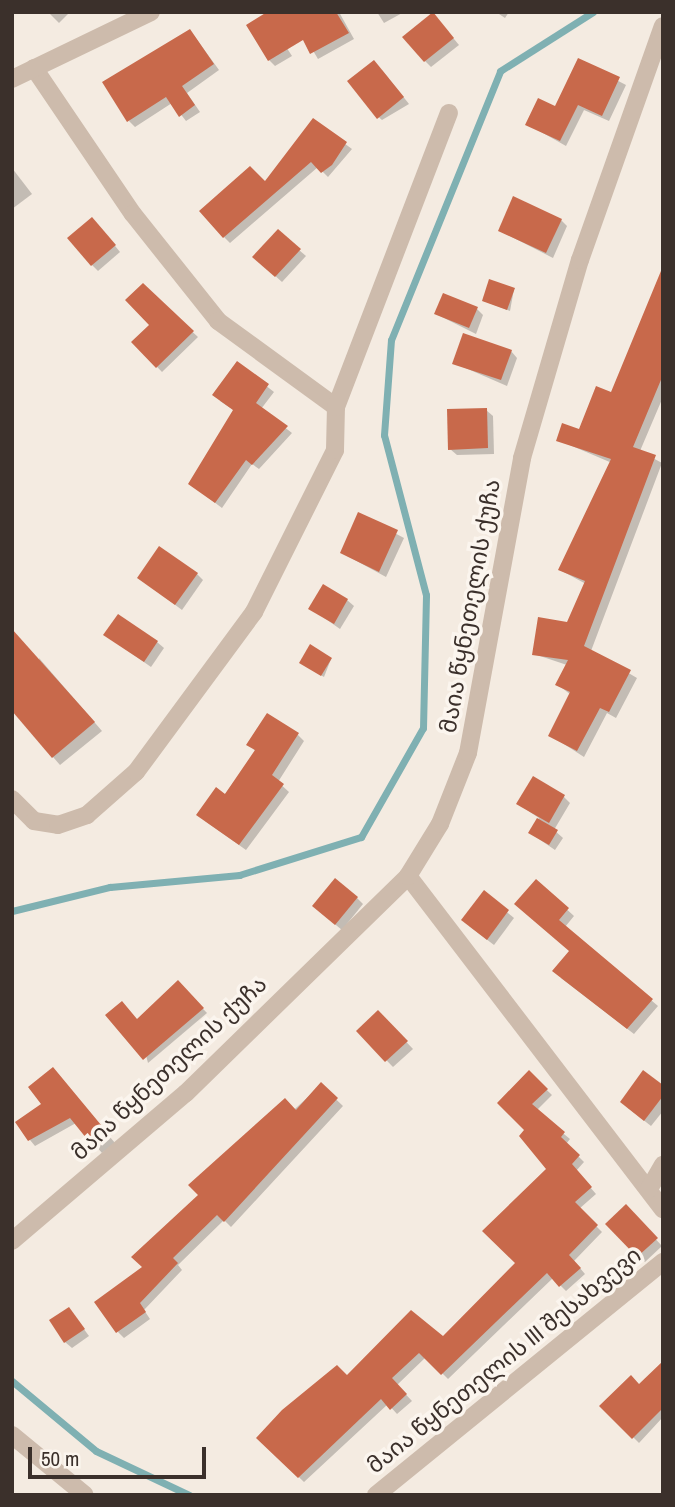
<!DOCTYPE html>
<html>
<head>
<meta charset="utf-8">
<style>
  body { margin:0 }
  #map { position:relative; width:675px; height:1507px; overflow:hidden; background:#f4ebe1; font-family:"Archivo Narrow","Noto Sans Georgian",sans-serif }
  div>[style] { position:absolute }
  .shadow>* { inset:0; background:#0003 }
  .stream>* { height:7px; margin:-3.5px; padding:0 3.5px; transform-origin:3.5px; border-radius:3.5px; background:#7fb0b2 }
  .building>* { inset:0; background:#c8694b }
  .minor>* { height:18px; margin:-9px; padding:0 9px; transform-origin:9px; border-radius:9px; background:#cdbbac }
  span { translate:-50% -50%; white-space:nowrap; text-align:center; line-height:1.15; -webkit-text-stroke:7px #fbf5ee; paint-order:stroke }
  .street-label { font-size:23px; color:#3b302b }
  .frame { position:absolute; inset:0; border:14px solid #3b302b; pointer-events:none }
  .scale { position:absolute; left:28px; top:1447px; width:178px; height:32px; box-sizing:border-box; border:4px solid #3b302b; border-top:0; padding-left:9px; font-size:21px; line-height:24px; white-space:nowrap; color:#3b302b; -webkit-text-stroke:5px #fbf5ee; paint-order:stroke }
</style>
</head>
<body>
<div id="map">
  <div class="shadow">
    <div style="clip-path:polygon(48px 12px,70px 12px,59px 23px)"></div>
    <div style="clip-path:polygon(290px 12px,339px 12px,354px 39px,318px 59px)"></div>
    <div style="clip-path:polygon(377px 12px,404px 12px,384px 23px)"></div>
    <div style="clip-path:polygon(496px 12px,509px 12px,505px 18px)"></div>
    <div style="clip-path:polygon(439px 21px,459px 45px,431px 67px,425px 61px)"></div>
    <div style="clip-path:polygon(270px 22px,292px 56px,275px 66px,269px 60px)"></div>
    <div style="clip-path:polygon(195px 37px,219px 70px,187px 93px,200px 112px,186px 121px,172px 103px,135px 127px,129px 121px)"></div>
    <div style="clip-path:polygon(578px 60px,626px 85px,609px 121px,584px 110px,566px 146px,527px 124px,556px 108px)"></div>
    <div style="clip-path:polygon(382px 70px,409px 104px,382px 120px,375px 114px)"></div>
    <div style="clip-path:polygon(314px 121px,352px 149px,328px 177px,318px 167px,230px 243px,224px 237px)"></div>
    <div style="clip-path:polygon(12px 168px,32px 194px,12px 209px)"></div>
    <div style="clip-path:polygon(561px 220px,567px 226px,553px 258px,500px 231px)"></div>
    <div style="clip-path:polygon(99px 226px,120px 252px,98px 271px,92px 265px)"></div>
    <div style="clip-path:polygon(299px 250px,306px 256px,282px 282px,261px 263px)"></div>
    <div style="clip-path:polygon(663px 279px,663px 397px,640px 451px,662px 463px,591px 651px,637px 678px,616px 718px,607px 713px,584px 757px,550px 735px,571px 695px,557px 684px,567px 665px,534px 654px,568px 623px,586px 584px,560px 570px,612px 463px,558px 440px,580px 431px,612px 394px)"></div>
    <div style="clip-path:polygon(143px 286px,198px 337px,162px 372px,133px 342px,151px 325px)"></div>
    <div style="clip-path:polygon(514px 289px,510px 311px,484px 301px)"></div>
    <div style="clip-path:polygon(477px 309px,483px 315px,476px 334px,436px 314px)"></div>
    <div style="clip-path:polygon(511px 351px,517px 358px,507px 386px,454px 363px)"></div>
    <div style="clip-path:polygon(237px 363px,274px 392px,261px 409px,292px 433px,259px 469px,252px 464px,222px 508px,190px 484px,235px 411px,220px 401px)"></div>
    <div style="clip-path:polygon(486px 410px,493px 416px,494px 454px,457px 455px,450px 449px)"></div>
    <div style="clip-path:polygon(359px 514px,404px 538px,386px 577px,342px 553px)"></div>
    <div style="clip-path:polygon(197px 574px,203px 580px,182px 610px,139px 578px)"></div>
    <div style="clip-path:polygon(347px 600px,354px 606px,340px 629px,310px 608px)"></div>
    <div style="clip-path:polygon(105px 635px,157px 642px,164px 648px,151px 667px)"></div>
    <div style="clip-path:polygon(39px 658px,102px 731px,60px 765px,53px 757px)"></div>
    <div style="clip-path:polygon(331px 659px,324px 677px,304px 665px)"></div>
    <div style="clip-path:polygon(298px 735px,304px 741px,278px 782px,289px 792px,246px 850px,205px 821px,256px 752px,249px 744px)"></div>
    <div style="clip-path:polygon(564px 797px,570px 803px,554px 830px,563px 838px,555px 850px,530px 833px,539px 818px,518px 804px)"></div>
    <div style="clip-path:polygon(536px 881px,574px 916px,565px 927px,658px 1006px,634px 1034px,561px 978px,571px 952px)"></div>
    <div style="clip-path:polygon(484px 893px,514px 918px,494px 945px,469px 926px)"></div>
    <div style="clip-path:polygon(357px 898px,363px 904px,342px 930px,320px 912px)"></div>
    <div style="clip-path:polygon(178px 983px,207px 1013px,148px 1063px,137px 1021px)"></div>
    <div style="clip-path:polygon(378px 1012px,413px 1049px,393px 1067px,358px 1031px)"></div>
    <div style="clip-path:polygon(529px 1073px,552px 1095px,536px 1111px,570px 1139px,566px 1144px,584px 1162px,576px 1171px,596px 1194px,579px 1209px,602px 1232px,574px 1261px,585px 1274px,566px 1291px,553px 1278px,448px 1379px,426px 1357px,397px 1385px,412px 1401px,397px 1414px,388px 1404px,304px 1482px,258px 1438px,347px 1377px,443px 1339px,517px 1263px,549px 1169px,526px 1130px)"></div>
    <div style="clip-path:polygon(58px 1075px,115px 1143px,102px 1153px,76px 1123px,35px 1146px,30px 1140px)"></div>
    <div style="clip-path:polygon(321px 1085px,343px 1106px,231px 1227px,224px 1220px,178px 1265px,182px 1270px,144px 1310px,150px 1319px,124px 1338px,118px 1332px,145px 1267px,201px 1195px)"></div>
    <div style="clip-path:polygon(663px 1087px,663px 1111px,651px 1126px,628px 1108px)"></div>
    <div style="clip-path:polygon(626px 1207px,662px 1246px,645px 1262px,608px 1224px)"></div>
    <div style="clip-path:polygon(69px 1309px,89px 1336px,72px 1348px,65px 1342px)"></div>
    <div style="clip-path:polygon(663px 1363px,663px 1417px,639px 1443px,602px 1406px,639px 1386px)"></div>
  </div>
  <div class="stream">
    <div style="left:12px;top:911px;width:101px;rotate:-13.8deg"></div>
    <div style="left:110px;top:887px;width:130px;rotate:-5.3deg"></div>
    <div style="left:239px;top:875px;width:128px;rotate:-17.3deg"></div>
    <div style="left:361px;top:837px;width:125px;rotate:-60.4deg"></div>
    <div style="left:423px;top:728px;width:133px;rotate:-88.7deg"></div>
    <div style="left:426px;top:595px;width:165px;rotate:-104.7deg"></div>
    <div style="left:384px;top:435px;width:95px;rotate:-85.8deg"></div>
    <div style="left:391px;top:340px;width:290px;rotate:-67.9deg"></div>
    <div style="left:500px;top:71px;width:110px;rotate:-32.4deg"></div>
    <div style="left:12px;top:1381px;width:109px;rotate:39.8deg"></div>
    <div style="left:96px;top:1451px;width:103px;rotate:25.3deg"></div>
  </div>
  <div class="building">
    <div style="clip-path:polygon(267px 12px,336px 12px,349px 33px,310px 54px,303px 40px,268px 61px,246px 25px)"></div>
    <div style="clip-path:polygon(433px 12px,454px 38px,424px 62px,402px 37px)"></div>
    <div style="clip-path:polygon(190px 29px,214px 64px,182px 86px,195px 105px,179px 117px,166px 97px,127px 122px,102px 82px)"></div>
    <div style="clip-path:polygon(578px 58px,620px 77px,602px 116px,578px 105px,560px 141px,525px 125px,538px 98px,555px 106px)"></div>
    <div style="clip-path:polygon(374px 60px,404px 97px,377px 119px,347px 81px)"></div>
    <div style="clip-path:polygon(313px 118px,347px 142px,332px 165px,321px 173px,311px 162px,223px 238px,199px 211px,250px 166px,265px 181px)"></div>
    <div style="clip-path:polygon(513px 196px,562px 219px,546px 253px,498px 231px)"></div>
    <div style="clip-path:polygon(92px 217px,116px 245px,91px 266px,67px 238px)"></div>
    <div style="clip-path:polygon(278px 229px,301px 249px,275px 277px,252px 257px)"></div>
    <div style="clip-path:polygon(663px 266px,663px 375px,633px 447px,656px 455px,584px 646px,631px 670px,609px 712px,600px 708px,577px 751px,548px 736px,570px 692px,555px 685px,568px 660px,532px 655px,538px 617px,567px 622px,585px 581px,558px 570px,611px 459px,556px 441px,562px 423px,579px 429px,596px 386px,611px 392px)"></div>
    <div style="clip-path:polygon(489px 279px,515px 288px,507px 310px,482px 301px)"></div>
    <div style="clip-path:polygon(143px 283px,194px 331px,156px 368px,131px 342px,149px 325px,125px 300px)"></div>
    <div style="clip-path:polygon(443px 293px,478px 307px,469px 328px,434px 314px)"></div>
    <div style="clip-path:polygon(463px 333px,512px 350px,501px 380px,452px 364px)"></div>
    <div style="clip-path:polygon(237px 361px,269px 384px,256px 403px,288px 426px,252px 465px,246px 460px,215px 503px,188px 484px,233px 410px,212px 395px)"></div>
    <div style="clip-path:polygon(487px 408px,488px 448px,448px 450px,447px 409px)"></div>
    <div style="clip-path:polygon(358px 512px,398px 530px,379px 572px,340px 553px)"></div>
    <div style="clip-path:polygon(159px 546px,198px 573px,175px 605px,137px 578px)"></div>
    <div style="clip-path:polygon(323px 584px,348px 599px,334px 624px,308px 609px)"></div>
    <div style="clip-path:polygon(118px 614px,158px 641px,144px 662px,103px 635px)"></div>
    <div style="clip-path:polygon(12px 629px,95px 722px,52px 758px,12px 711px)"></div>
    <div style="clip-path:polygon(310px 644px,332px 658px,321px 676px,299px 663px)"></div>
    <div style="clip-path:polygon(267px 713px,299px 733px,272px 775px,284px 784px,239px 845px,196px 815px,216px 787px,225px 794px,255px 750px,246px 745px)"></div>
    <div style="clip-path:polygon(533px 776px,565px 795px,549px 823px,516px 804px)"></div>
    <div style="clip-path:polygon(537px 818px,558px 830px,549px 845px,528px 833px)"></div>
    <div style="clip-path:polygon(335px 878px,358px 897px,335px 925px,312px 906px)"></div>
    <div style="clip-path:polygon(536px 879px,569px 908px,559px 920px,653px 999px,627px 1029px,552px 971px,569px 951px,514px 904px)"></div>
    <div style="clip-path:polygon(484px 890px,509px 910px,487px 940px,461px 920px)"></div>
    <div style="clip-path:polygon(178px 980px,204px 1008px,143px 1060px,105px 1015px,122px 1001px,137px 1019px)"></div>
    <div style="clip-path:polygon(378px 1010px,408px 1041px,385px 1062px,356px 1031px)"></div>
    <div style="clip-path:polygon(53px 1067px,111px 1137px,95px 1149px,70px 1118px,28px 1141px,15px 1122px,41px 1104px,28px 1087px)"></div>
    <div style="clip-path:polygon(529px 1070px,548px 1089px,532px 1104px,565px 1132px,561px 1137px,580px 1155px,572px 1164px,592px 1187px,575px 1202px,598px 1225px,569px 1255px,581px 1268px,559px 1287px,547px 1273px,441px 1375px,419px 1353px,392px 1378px,407px 1394px,390px 1410px,381px 1399px,298px 1478px,256px 1438px,282px 1410px,337px 1365px,347px 1375px,411px 1310px,443px 1336px,515px 1263px,482px 1231px,546px 1169px,519px 1136px,524px 1130px,497px 1103px)"></div>
    <div style="clip-path:polygon(643px 1070px,663px 1085px,663px 1096px,644px 1121px,620px 1102px)"></div>
    <div style="clip-path:polygon(321px 1082px,338px 1098px,224px 1222px,217px 1215px,173px 1258px,178px 1263px,140px 1303px,146px 1312px,116px 1333px,94px 1302px,142px 1267px,131px 1257px,198px 1195px,188px 1185px,285px 1098px,296px 1110px)"></div>
    <div style="clip-path:polygon(626px 1204px,658px 1238px,637px 1257px,605px 1224px)"></div>
    <div style="clip-path:polygon(69px 1307px,85px 1329px,64px 1343px,49px 1320px)"></div>
    <div style="clip-path:polygon(663px 1361px,663px 1408px,632px 1439px,599px 1406px,631px 1375px,639px 1384px)"></div>
  </div>
  <div class="minor">
    <div style="left:34px;top:68px;width:176px;rotate:55.9deg"></div>
    <div style="left:133px;top:214px;width:137px;rotate:51.5deg"></div>
    <div style="left:218px;top:321px;width:146px;rotate:36.1deg"></div>
    <div style="left:12px;top:79px;width:154px;rotate:-25.7deg"></div>
    <div style="left:12px;top:799px;width:31px;rotate:45deg"></div>
    <div style="left:34px;top:821px;width:24px;rotate:9deg"></div>
    <div style="left:58px;top:825px;width:31px;rotate:-19deg"></div>
    <div style="left:87px;top:815px;width:65px;rotate:-41.3deg"></div>
    <div style="left:136px;top:772px;width:199px;rotate:-53.6deg"></div>
    <div style="left:254px;top:612px;width:181px;rotate:-63.4deg"></div>
    <div style="left:335px;top:450px;width:43px;rotate:-88.7deg"></div>
    <div style="left:336px;top:407px;width:315px;rotate:-69deg"></div>
    <div style="left:408px;top:876px;width:420px;rotate:52.6deg"></div>
    <div style="left:649px;top:1189px;width:28px;rotate:-60deg"></div>
    <div style="left:12px;top:1241px;width:228px;rotate:-40.4deg"></div>
    <div style="left:186px;top:1093px;width:310px;rotate:-44.3deg"></div>
    <div style="left:408px;top:876px;width:61px;rotate:-58.4deg"></div>
    <div style="left:440px;top:824px;width:76px;rotate:-68.5deg"></div>
    <div style="left:468px;top:753px;width:300px;rotate:-79.6deg"></div>
    <div style="left:522px;top:458px;width:206px;rotate:-73.7deg"></div>
    <div style="left:580px;top:260px;width:248px;rotate:-70.5deg"></div>
    <div style="left:12px;top:1435px;width:94px;rotate:39.4deg"></div>
    <div style="left:376px;top:1495px;width:370px;rotate:-39.1deg"></div>
  </div>
  <div class="street-label">
    <span style="left:470px;top:606px;rotate:-80deg">მაია წყნეთელის ქუჩა</span>
    <span style="left:169px;top:1068px;rotate:-43deg">მაია წყნეთელის ქუჩა</span>
    <span style="left:504px;top:1360px;rotate:-39deg">მაია წყნეთელის III შესახვევი</span>
  </div>
  <div class="frame"></div>
  <div class="scale">50 m</div>
</div>
</body>
</html>
